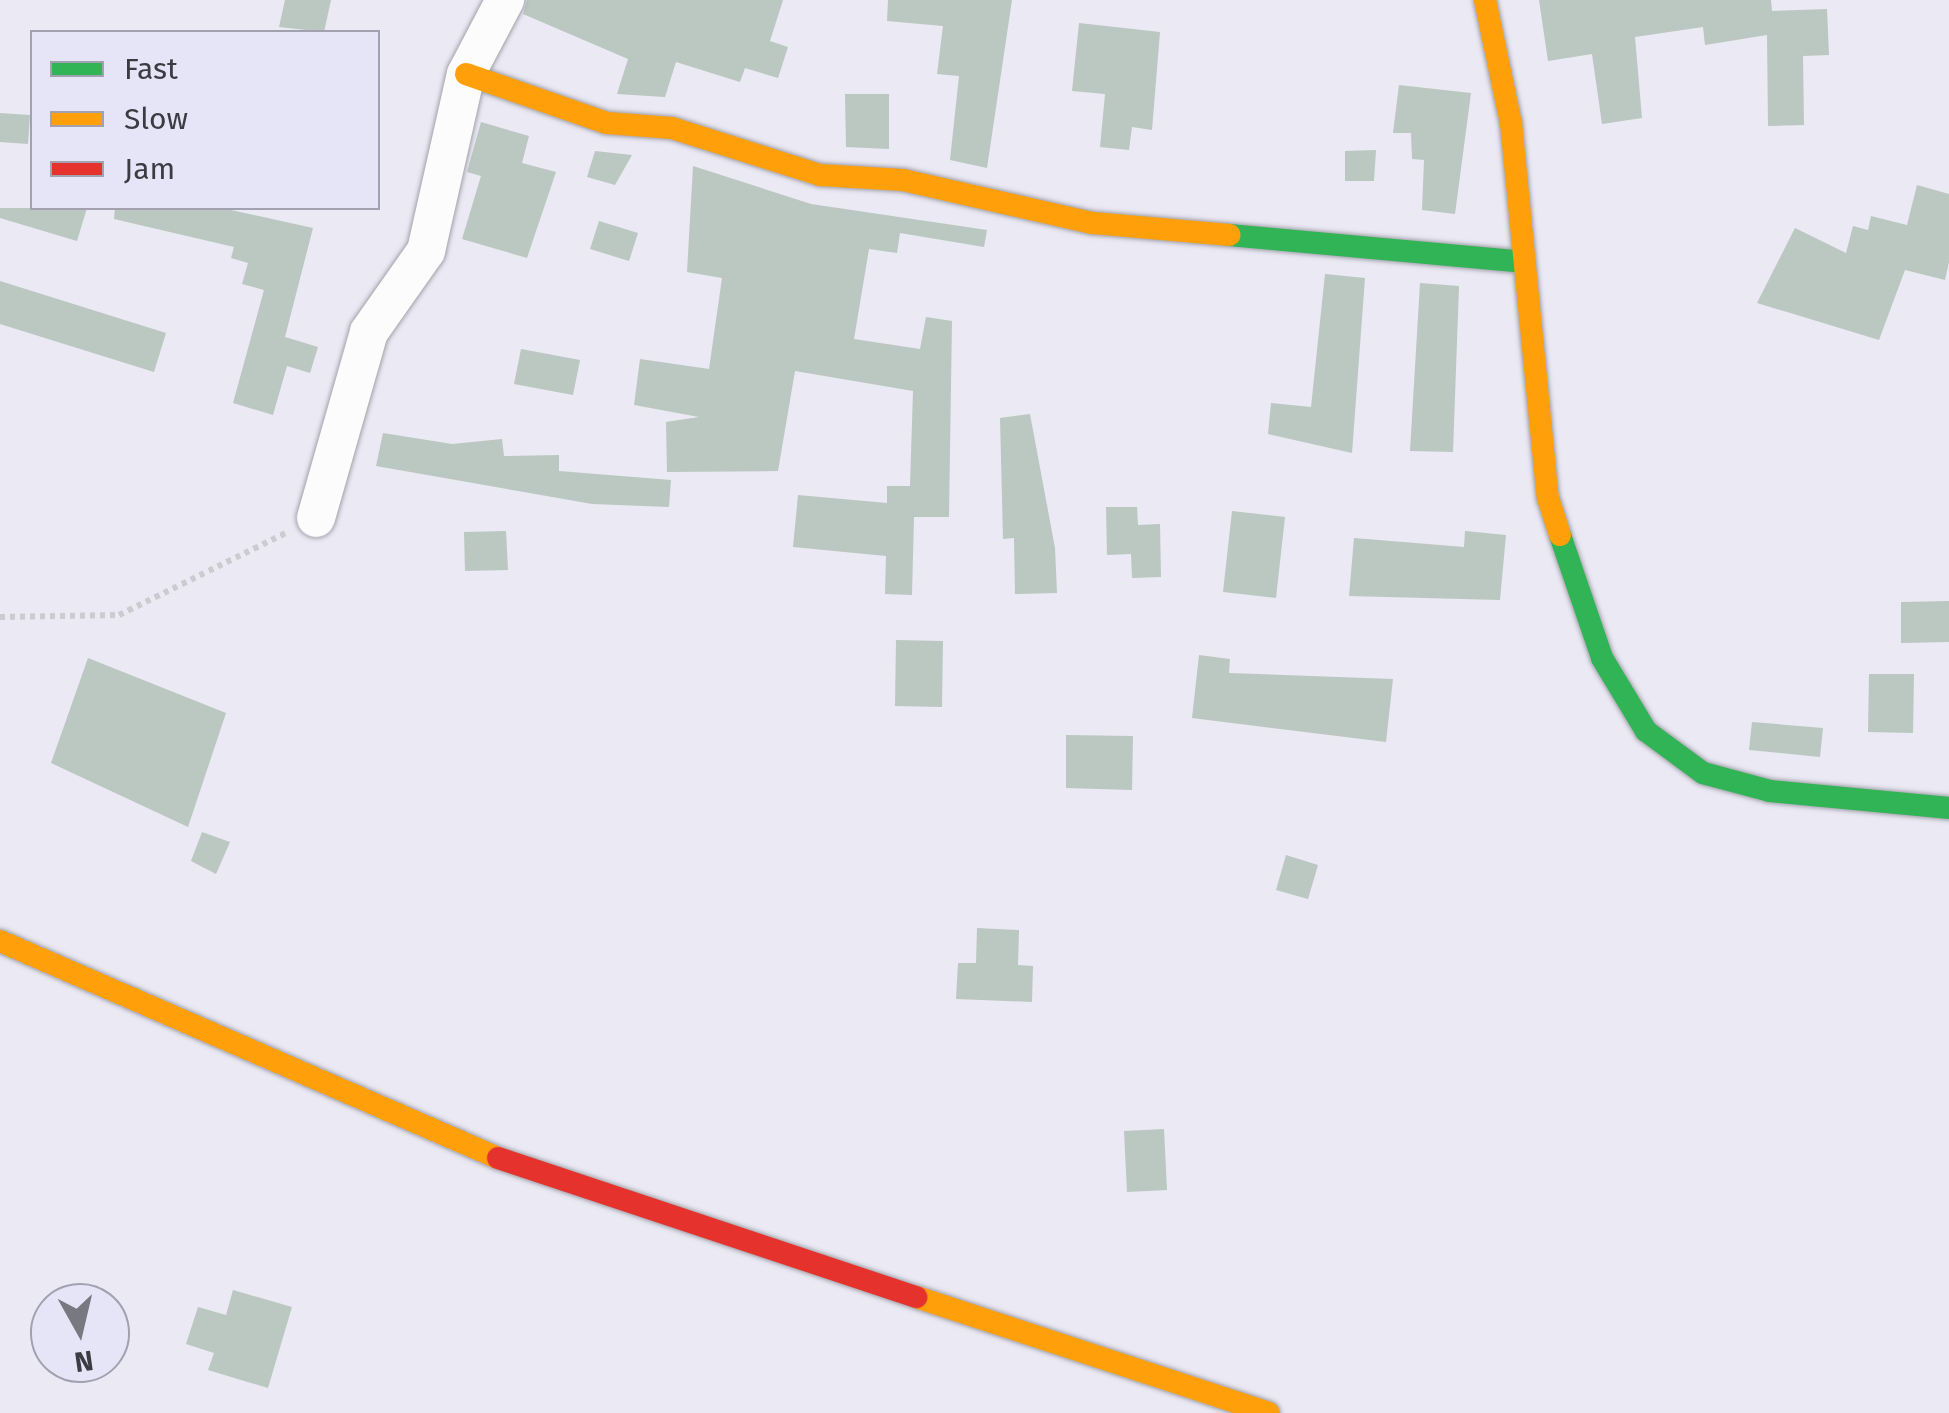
<!DOCTYPE html>
<html>
<head>
<meta charset="utf-8">
<style>
  body { margin:0 }
  #map { position:relative; width:1949px; height:1413px; overflow:hidden; background:#eae9f4; font-family:"Fira Sans",sans-serif }
  div>[style] { position:absolute }
  .building>* { inset:0; background:#bbc7c1 }
  .path>* { height:6px; margin-top:-3px; transform-origin:0; background:repeating-linear-gradient(90deg,#cccbd0 0 5px,transparent 0 10px) }
  .roads { filter:drop-shadow(0 0 2px #a2a2aa) drop-shadow(0 0 2px #a2a2aa) }
  .street>* { height:38px; margin:-19px; padding:0 19px; transform-origin:19px; border-radius:19px; background:#fcfcfd }
  .fast>* { height:22px; margin:-11px; padding:0 11px; transform-origin:11px; border-radius:11px; background:#30b455 }
  .slow>* { height:22px; margin:-11px; padding:0 11px; transform-origin:11px; border-radius:11px; background:#ff9f0a }
  .jam>* { height:22px; margin:-11px; padding:0 11px; transform-origin:11px; border-radius:11px; background:#e5322d }
  span { translate:-50% -50%; white-space:nowrap; text-align:center; line-height:1.15; -webkit-text-stroke:8px #e6e5f8; paint-order:stroke }
  .legend { position:absolute; left:30px; top:30px; width:350px; height:180px; box-sizing:border-box; background:#e6e5f8; border:2px solid #a2a1b0; margin:0; padding:12px 18px; list-style:none; font-size:30px; color:#3c3b43 }
  .legend li { display:flex; align-items:center; gap:20px; height:50px }
  .legend b { width:50px; border:2px solid #a2a1b0 }
  .north { position:absolute; left:30px; top:1283px; width:100px; height:100px; box-sizing:border-box; background:#e6e5f8; border:2px solid #a2a1b0; border-radius:50%; rotate:172deg; font-size:28px; font-weight:700; line-height:40px; text-align:center; color:#3c3b43 }
  .north::after { content:''; display:block; margin:auto; width:35px; height:45px; background:#797881; clip-path:polygon(50% 0,100% 100%,50% 72%,0 100%) }
</style>
</head>
<body>
<div id="map">
  <div class="building">
    <div style="clip-path:polygon(285px 0,331px 0,324px 32px,279px 27px)"></div>
    <div style="clip-path:polygon(527px 0,783px 0,770px 41px,788px 47px,778px 78px,745px 68px,740px 82px,676px 62px,665px 97px,617px 94px,628px 59px,523px 14px)"></div>
    <div style="clip-path:polygon(888px 0,1012px 0,987px 168px,950px 160px,959px 76px,937px 74px,943px 26px,887px 21px)"></div>
    <div style="clip-path:polygon(1539px 0,1771px 0,1772px 11px,1827px 9px,1829px 55px,1803px 56px,1804px 125px,1768px 126px,1767px 35px,1705px 45px,1703px 27px,1635px 37px,1642px 118px,1602px 124px,1592px 54px,1548px 61px)"></div>
    <div style="clip-path:polygon(1079px 23px,1160px 32px,1152px 130px,1132px 127px,1129px 150px,1100px 147px,1105px 94px,1072px 91px)"></div>
    <div style="clip-path:polygon(1399px 85px,1471px 93px,1455px 214px,1422px 210px,1424px 160px,1412px 159px,1411px 133px,1393px 133px)"></div>
    <div style="clip-path:polygon(845px 94px,889px 94px,889px 149px,846px 147px)"></div>
    <div style="clip-path:polygon(0 113px,30px 115px,28px 144px,0 142px)"></div>
    <div style="clip-path:polygon(481px 122px,529px 136px,522px 163px,556px 172px,527px 258px,462px 239px,481px 176px,467px 172px)"></div>
    <div style="clip-path:polygon(1376px 150px,1374px 181px,1345px 181px,1345px 151px)"></div>
    <div style="clip-path:polygon(595px 151px,632px 155px,615px 185px,587px 177px)"></div>
    <div style="clip-path:polygon(693px 166px,811px 204px,987px 230px,984px 247px,900px 233px,897px 253px,869px 249px,854px 339px,920px 349px,926px 317px,952px 321px,949px 517px,914px 517px,912px 595px,885px 594px,886px 556px,793px 547px,798px 495px,887px 503px,887px 486px,910px 486px,913px 391px,795px 371px,778px 471px,667px 472px,666px 422px,699px 417px,634px 405px,640px 359px,709px 369px,722px 278px,687px 272px)"></div>
    <div style="clip-path:polygon(1917px 185px,1949px 194px,1949px 262px,1945px 280px,1905px 270px,1879px 340px,1757px 303px,1795px 228px,1846px 253px,1853px 226px,1868px 230px,1871px 216px,1907px 225px)"></div>
    <div style="clip-path:polygon(0 208px,87px 208px,77px 241px,0 218px)"></div>
    <div style="clip-path:polygon(115px 208px,222px 208px,313px 228px,285px 337px,318px 347px,310px 373px,287px 366px,273px 415px,233px 403px,264px 290px,242px 284px,248px 263px,231px 258px,234px 247px,114px 219px)"></div>
    <div style="clip-path:polygon(599px 221px,638px 233px,629px 261px,590px 249px)"></div>
    <div style="clip-path:polygon(1325px 274px,1365px 278px,1352px 453px,1268px 434px,1271px 403px,1311px 407px)"></div>
    <div style="clip-path:polygon(0 281px,166px 333px,154px 372px,0 324px)"></div>
    <div style="clip-path:polygon(1420px 283px,1459px 286px,1453px 452px,1410px 451px)"></div>
    <div style="clip-path:polygon(521px 349px,580px 360px,573px 395px,514px 384px)"></div>
    <div style="clip-path:polygon(1030px 414px,1055px 548px,1057px 593px,1015px 594px,1014px 538px,1003px 539px,1000px 418px)"></div>
    <div style="clip-path:polygon(383px 433px,452px 444px,502px 439px,504px 456px,559px 455px,559px 471px,671px 480px,669px 507px,592px 504px,376px 466px)"></div>
    <div style="clip-path:polygon(1106px 507px,1137px 507px,1138px 525px,1160px 524px,1161px 577px,1132px 578px,1131px 554px,1107px 555px)"></div>
    <div style="clip-path:polygon(1232px 511px,1285px 517px,1276px 598px,1223px 592px)"></div>
    <div style="clip-path:polygon(506px 531px,508px 570px,465px 571px,464px 532px)"></div>
    <div style="clip-path:polygon(1465px 531px,1506px 535px,1500px 600px,1349px 596px,1354px 538px,1464px 547px)"></div>
    <div style="clip-path:polygon(1949px 601px,1949px 642px,1901px 643px,1901px 602px)"></div>
    <div style="clip-path:polygon(896px 640px,943px 641px,942px 707px,895px 706px)"></div>
    <div style="clip-path:polygon(1199px 655px,1230px 659px,1229px 673px,1393px 679px,1386px 742px,1192px 718px)"></div>
    <div style="clip-path:polygon(88px 658px,226px 713px,188px 827px,51px 763px)"></div>
    <div style="clip-path:polygon(1869px 674px,1914px 674px,1913px 733px,1868px 732px)"></div>
    <div style="clip-path:polygon(1752px 722px,1823px 728px,1820px 757px,1749px 750px)"></div>
    <div style="clip-path:polygon(1066px 735px,1133px 736px,1132px 790px,1066px 788px)"></div>
    <div style="clip-path:polygon(202px 832px,230px 842px,216px 874px,191px 861px)"></div>
    <div style="clip-path:polygon(1286px 855px,1318px 865px,1308px 899px,1276px 890px)"></div>
    <div style="clip-path:polygon(977px 928px,1019px 930px,1018px 965px,1033px 966px,1032px 1002px,956px 999px,958px 963px,976px 963px)"></div>
    <div style="clip-path:polygon(1164px 1129px,1167px 1190px,1127px 1192px,1124px 1131px)"></div>
    <div style="clip-path:polygon(233px 1290px,292px 1307px,268px 1388px,208px 1370px,214px 1353px,186px 1344px,198px 1307px,226px 1315px)"></div>
  </div>
  <div class="path">
    <div style="left:0;top:617px;width:119px;rotate:-1deg"></div>
    <div style="left:119px;top:615px;width:188px;rotate:-26.2deg"></div>
  </div>
  <div class="roads">
    <div class="street">
      <div style="left:316px;top:518px;width:193px;rotate:-74.1deg"></div>
      <div style="left:369px;top:332px;width:99px;rotate:-54.9deg"></div>
      <div style="left:426px;top:251px;width:181px;rotate:-77.3deg"></div>
      <div style="left:466px;top:74px;width:84px;rotate:-62.2deg"></div>
    </div>
    <div class="fast">
      <div style="left:1229px;top:235px;width:295px;rotate:5.2deg"></div>
      <div style="left:1560px;top:535px;width:130px;rotate:71.1deg"></div>
      <div style="left:1602px;top:658px;width:85px;rotate:58.9deg"></div>
      <div style="left:1646px;top:731px;width:71px;rotate:36.4deg"></div>
      <div style="left:1703px;top:773px;width:69px;rotate:15deg"></div>
      <div style="left:1770px;top:791px;width:180px;rotate:5.4deg"></div>
    </div>
    <div class="slow">
      <div style="left:1485px;top:0;width:126px;rotate:78.1deg"></div>
      <div style="left:1511px;top:123px;width:377px;rotate:84.4deg"></div>
      <div style="left:1548px;top:498px;width:39px;rotate:72deg"></div>
      <div style="left:466px;top:74px;width:149px;rotate:19.2deg"></div>
      <div style="left:607px;top:123px;width:65px;rotate:4.4deg"></div>
      <div style="left:672px;top:128px;width:155px;rotate:17.6deg"></div>
      <div style="left:820px;top:175px;width:83px;rotate:3.4deg"></div>
      <div style="left:903px;top:180px;width:195px;rotate:12.8deg"></div>
      <div style="left:1093px;top:223px;width:137px;rotate:5deg"></div>
      <div style="left:0;top:941px;width:543px;rotate:23.54deg"></div>
      <div style="left:916px;top:1297px;width:371px;rotate:18.2deg"></div>
    </div>
    <div class="jam">
      <div style="left:498px;top:1158px;width:441px;rotate:18.4deg"></div>
    </div>
  </div>
  <ul class="legend">
  <li><b style="height:12px;background:#30b455"></b>Fast</li>
  <li><b style="height:12px;background:#ff9f0a"></b>Slow</li>
  <li><b style="height:12px;background:#e5322d"></b>Jam</li>
  </ul>
  <div class="north">N</div>
</div>
</body>
</html>
